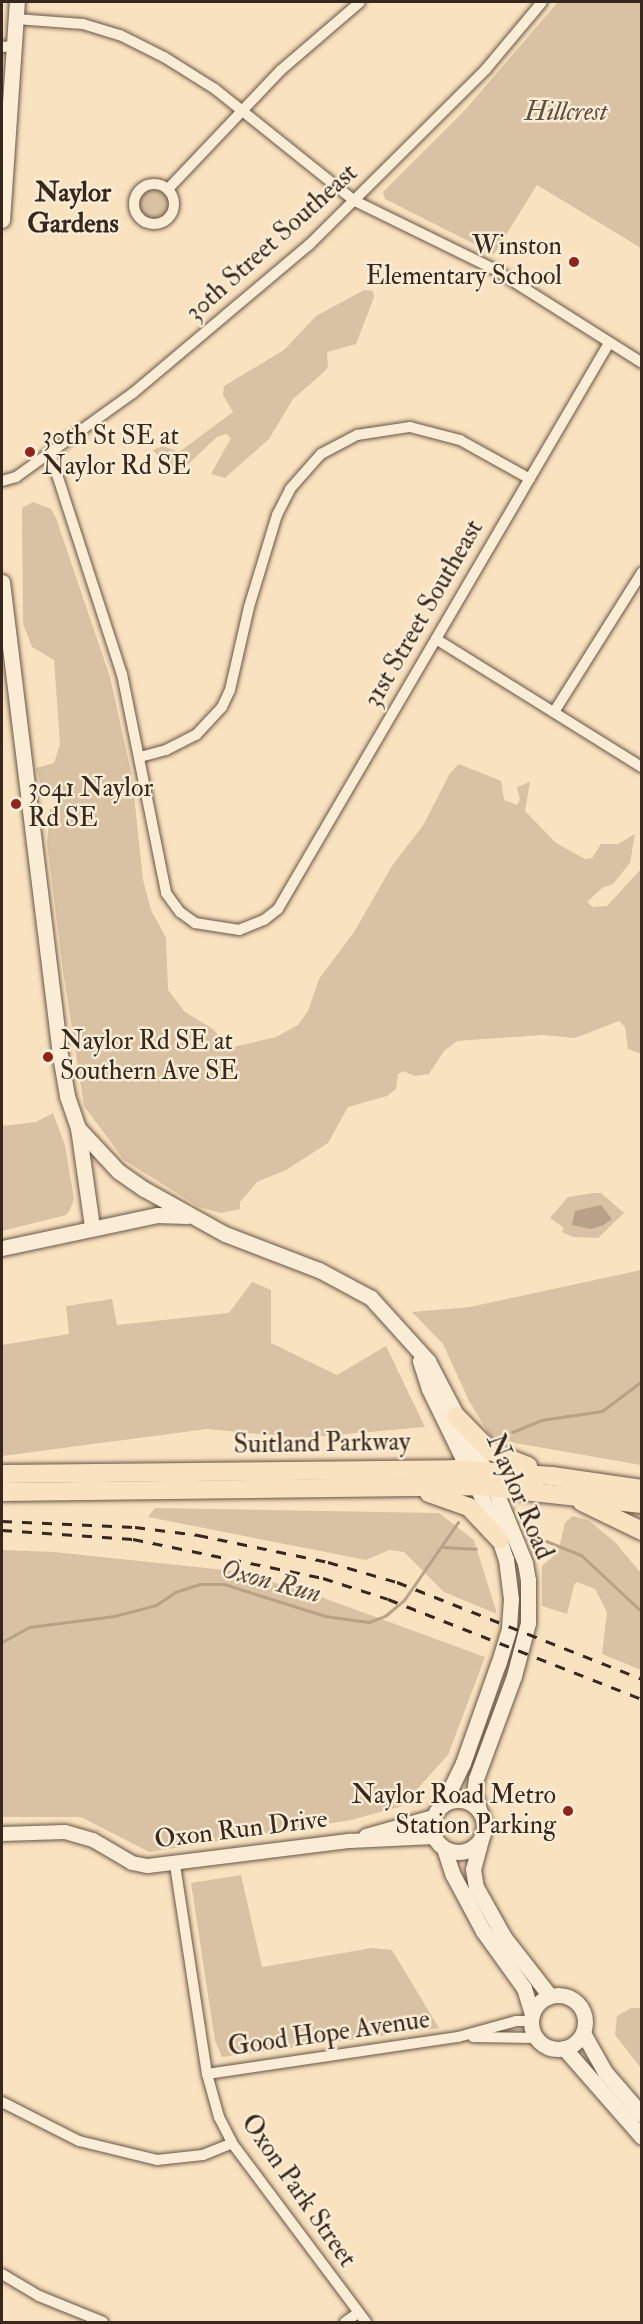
<!DOCTYPE html>
<html>
<head>
<meta charset="utf-8">
<style>
  body { margin:0 }
  #map { position:relative; width:643px; height:2324px; overflow:hidden; background:#f9e2bf; font-family:"IM FELL Double Pica",serif }
  div>[style] { position:absolute }
  .green>* { inset:0; background:#d8c2a3 }
  .round { border-radius:50% }
  .water>* { inset:0; background:#b7a288 }
  .stream>* { height:3px; margin:-1.5px; padding:0 1.5px; transform-origin:1.5px; border-radius:1.5px; background:#b7a288 }
  .roads { filter:drop-shadow(0 0 2px #685646) drop-shadow(0 0 2px #685646) }
  .minor>* { height:10px; margin:-5px; padding:0 5px; transform-origin:5px; border-radius:5px; background:#fbecd5 }
  .minor>.ring { margin:-5px; padding:0; box-sizing:content-box; background:none; border:10px solid #fbecd5; border-radius:50% }
  .tertiary>* { height:14px; margin:-7px; padding:0 7px; transform-origin:7px; border-radius:7px; background:#fbecd5 }
  .secondary>* { height:15px; margin:-7.5px; padding:0 7.5px; transform-origin:7.5px; border-radius:7.5px; background:#fbecd5 }
  .secondary>.ring { margin:-7.5px; padding:0; box-sizing:content-box; background:none; border:15px solid #fbecd5; border-radius:50% }
  .trunk>* { height:18px; margin:-9px; padding:0 9px; transform-origin:9px; border-radius:9px; background:#f9e2bf }
  .rail>* { height:3px; margin-top:-1.5px; transform-origin:0; background:repeating-linear-gradient(90deg,#37271d 0 10px,transparent 0 20px) }
  .dots>* { width:16px; height:16px; translate:-50% -50%; box-sizing:border-box; border:3px solid #fbecd5; border-radius:50% }
  span { translate:-50% -50%; white-space:nowrap; text-align:center; line-height:1.15; -webkit-text-stroke:5px #fbecd5; paint-order:stroke }
  .park-label { font-size:26px; color:#5f4e3e; font-style:italic }
  .street-label { font-size:26px; color:#37271d }
  .poi-label { font-size:26px; color:#37271d }
  .right { translate:-100% -50%; text-align:right }
  .left { translate:0 -50%; text-align:left }
  .neighbourhood-label { font-size:27px; color:#37271d; font-weight:700 }
  .water-label { font-size:27px; color:#5d4c3d; font-style:italic }
  .frame { position:absolute; inset:0; border:3px solid #37271d; pointer-events:none }
</style>
</head>
<body>
<div id="map">
  <div class="green">
    <div style="clip-path:polygon(558px 2px,641px 2px,641px 248px,537px 185px,494px 254px,385px 199px,383px 192px,465px 110px)"></div>
    <div class="round" style="left:139px;top:189px;width:30px;height:30px"></div>
    <div style="clip-path:polygon(364px 290px,373px 291px,374px 297px,356px 344px,327px 352px,328px 367px,324px 372px,293px 399px,269px 439px,225px 478px,211px 474px,231px 438px,226px 434px,217px 437px,180px 472px,171px 470px,153px 450px,163px 446px,179px 452px,233px 412px,223px 395px,224px 386px,284px 350px,316px 316px)"></div>
    <div style="clip-path:polygon(33px 502px,51px 509px,56px 518px,110px 677px,132px 776px,143px 880px,151px 910px,166px 938px,168px 990px,185px 1012px,213px 1029px,229px 1048px,276px 1037px,298px 1025px,308px 1011px,319px 979px,354px 932px,392px 866px,424px 824px,450px 773px,459px 764px,501px 781px,504px 800px,517px 805px,520px 800px,517px 787px,530px 782px,525px 811px,556px 843px,585px 859px,592px 858px,601px 844px,618px 844px,635px 834px,630px 863px,613px 884px,602px 888px,587px 902px,593px 907px,607px 906px,641px 869px,641px 1054px,628px 1049px,625px 1027px,619px 1021px,575px 1038px,542px 1035px,457px 1041px,444px 1051px,429px 1074px,415px 1076px,403px 1071px,398px 1074px,396px 1089px,387px 1096px,348px 1107px,328px 1143px,286px 1170px,257px 1182px,240px 1202px,240px 1209px,221px 1213px,199px 1207px,124px 1160px,84px 1106px,63px 971px,47px 843px,50px 809px,57px 802px,40px 783px,36px 768px,54px 763px,60px 744px,54px 660px,32px 647px,23px 624px,22px 508px)"></div>
    <div style="clip-path:polygon(53px 1113px,65px 1145px,74px 1199px,70px 1210px,66px 1215px,2px 1231px,2px 1126px,36px 1122px)"></div>
    <div style="clip-path:polygon(593px 1193px,601px 1193px,624px 1213px,598px 1238px,573px 1237px,562px 1232px,564px 1228px,550px 1218px,568px 1197px)"></div>
    <div style="clip-path:polygon(641px 1270px,641px 1465px,492px 1439px,469px 1401px,443px 1344px,412px 1312px,470px 1307px)"></div>
    <div style="clip-path:polygon(252px 1282px,271px 1290px,271px 1343px,337px 1375px,386px 1346px,425px 1427px,302px 1438px,207px 1429px,2px 1456px,2px 1345px,69px 1334px,66px 1306px,112px 1299px,117px 1325px,229px 1313px)"></div>
    <div style="clip-path:polygon(155px 1508px,439px 1513px,474px 1540px,497px 1614px,444px 1592px,404px 1552px,389px 1550px,366px 1560px,148px 1517px)"></div>
    <div style="clip-path:polygon(572px 1516px,588px 1520px,614px 1541px,641px 1573px,641px 1670px,602px 1654px,607px 1612px,595px 1589px,577px 1582px,574px 1585px,567px 1614px,542px 1606px,542px 1566px,558px 1552px,565px 1523px)"></div>
    <div style="clip-path:polygon(2px 1550px,54px 1552px,234px 1571px,310px 1593px,485px 1657px,448px 1755px,402px 1806px,351px 1820px,149px 1852px,81px 1817px,2px 1817px)"></div>
    <div style="clip-path:polygon(241px 1875px,262px 1967px,372px 1948px,392px 1950px,439px 2028px,222px 2057px,215px 2041px,191px 1883px)"></div>
    <div style="clip-path:polygon(631px 2008px,641px 2008px,641px 2068px,615px 2035px,617px 2016px)"></div>
  </div>
  <div class="water">
    <div style="clip-path:polygon(601px 1205px,612px 1219px,604px 1225px,591px 1229px,572px 1225px,575px 1211px)"></div>
  </div>
  <div class="stream">
    <div style="left:512px;top:1432px;width:31px;rotate:-22deg"></div>
    <div style="left:541px;top:1420px;width:62px;rotate:-8.4deg"></div>
    <div style="left:602px;top:1411px;width:50px;rotate:-36.9deg"></div>
    <div style="left:546px;top:1541px;width:38px;rotate:22deg"></div>
    <div style="left:581px;top:1555px;width:83px;rotate:43.1deg"></div>
    <div style="left:442px;top:1547px;width:34px;rotate:3deg"></div>
    <div style="left:2px;top:1642px;width:31px;rotate:-29deg"></div>
    <div style="left:29px;top:1627px;width:86px;rotate:-7.4deg"></div>
    <div style="left:114px;top:1616px;width:43px;rotate:-14.7deg"></div>
    <div style="left:156px;top:1605px;width:23px;rotate:-34deg"></div>
    <div style="left:175px;top:1592px;width:26px;rotate:-18deg"></div>
    <div style="left:200px;top:1584px;width:24px"></div>
    <div style="left:224px;top:1584px;width:106px;rotate:17.6deg"></div>
    <div style="left:325px;top:1616px;width:44px;rotate:7.8deg"></div>
    <div style="left:369px;top:1622px;width:17px;rotate:-21deg"></div>
    <div style="left:385px;top:1616px;width:25px;rotate:-40deg"></div>
    <div style="left:404px;top:1600px;width:95px;rotate:-55.3deg"></div>
  </div>
  <div class="roads">
    <div class="minor">
      <div style="left:16px;top:19px;width:67px;rotate:4.3deg"></div>
      <div style="left:83px;top:24px;width:39px;rotate:17deg"></div>
      <div style="left:120px;top:35px;width:49px;rotate:26.6deg"></div>
      <div style="left:164px;top:57px;width:60px;rotate:32.1deg"></div>
      <div style="left:215px;top:89px;width:179px;rotate:38.7deg"></div>
      <div style="left:355px;top:201px;width:153px;rotate:26.1deg"></div>
      <div style="left:492px;top:268px;width:178px;rotate:32.3deg"></div>
      <div style="left:2px;top:47px;width:12px;rotate:-5deg"></div>
      <div class="ring" style="left:134px;top:184px;width:30px;height:30px"></div>
      <div style="left:168px;top:189px;width:164px;rotate:-46.5deg"></div>
      <div style="left:281px;top:70px;width:104px;rotate:-40.7deg"></div>
      <div style="left:50px;top:453px;width:232px;rotate:72deg"></div>
      <div style="left:122px;top:674px;width:223px;rotate:78.6deg"></div>
      <div style="left:166px;top:893px;width:24px;rotate:54deg"></div>
      <div style="left:180px;top:912px;width:19px;rotate:36deg"></div>
      <div style="left:195px;top:923px;width:45px;rotate:9deg"></div>
      <div style="left:239px;top:930px;width:27px;rotate:-22deg"></div>
      <div style="left:264px;top:920px;width:18px;rotate:-38deg"></div>
      <div style="left:278px;top:909px;width:656px;rotate:-59.68deg"></div>
      <div style="left:2px;top:481px;width:15px;rotate:-16deg"></div>
      <div style="left:16px;top:477px;width:144px;rotate:-35.7deg"></div>
      <div style="left:133px;top:393px;width:230px;rotate:-40.1deg"></div>
      <div style="left:309px;top:245px;width:250px;rotate:-44.8deg"></div>
      <div style="left:486px;top:69px;width:87px;rotate:-50.1deg"></div>
      <div style="left:436px;top:639px;width:243px;rotate:31.9deg"></div>
      <div style="left:554px;top:712px;width:165px;rotate:-57.8deg"></div>
      <div style="left:140px;top:757px;width:27px;rotate:-15deg"></div>
      <div style="left:166px;top:750px;width:34px;rotate:-27deg"></div>
      <div style="left:196px;top:735px;width:38px;rotate:-47deg"></div>
      <div style="left:222px;top:707px;width:19px;rotate:-65deg"></div>
      <div style="left:230px;top:690px;width:85px;rotate:-77.1deg"></div>
      <div style="left:249px;top:607px;width:96px;rotate:-73.1deg"></div>
      <div style="left:277px;top:515px;width:29px;rotate:-63deg"></div>
      <div style="left:290px;top:489px;width:47px;rotate:-48.5deg"></div>
      <div style="left:321px;top:454px;width:41px;rotate:-27.8deg"></div>
      <div style="left:357px;top:435px;width:54px;rotate:-8.6deg"></div>
      <div style="left:410px;top:427px;width:52px;rotate:14.6deg"></div>
      <div style="left:460px;top:440px;width:80px;rotate:29.1deg"></div>
      <div style="left:175px;top:1865px;width:211px;rotate:81.3deg"></div>
      <div style="left:207px;top:2074px;width:45px;rotate:74.4deg"></div>
      <div style="left:219px;top:2117px;width:29px;rotate:63deg"></div>
      <div style="left:232px;top:2143px;width:224px;rotate:53.2deg"></div>
      <div style="left:473px;top:2037px;width:64px;rotate:0.9deg"></div>
      <div style="left:207px;top:2074px;width:254px;rotate:-8.4deg"></div>
      <div style="left:458px;top:2037px;width:60px;rotate:-15.4deg"></div>
      <div style="left:516px;top:2021px;width:15px"></div>
      <div style="left:2px;top:2102px;width:86px;rotate:26.9deg"></div>
      <div style="left:79px;top:2141px;width:80px;rotate:13.7deg"></div>
      <div style="left:157px;top:2160px;width:46px;rotate:-6.2deg"></div>
      <div style="left:203px;top:2155px;width:31px;rotate:-22deg"></div>
      <div style="left:2px;top:2274px;width:43px;rotate:30.7deg"></div>
      <div style="left:39px;top:2296px;width:69px;rotate:22.1deg"></div>
      <div style="left:345px;top:2322px;width:16px;rotate:-35deg"></div>
    </div>
    <div class="tertiary">
      <div style="left:2px;top:1834px;width:63px;rotate:-1.8deg"></div>
      <div style="left:65px;top:1832px;width:29px;rotate:16deg"></div>
      <div style="left:93px;top:1840px;width:45px;rotate:30.5deg"></div>
      <div style="left:132px;top:1863px;width:16px;rotate:11deg"></div>
      <div style="left:148px;top:1866px;width:204px;rotate:-7.1deg"></div>
      <div style="left:350px;top:1841px;width:84px;rotate:-2.7deg"></div>
      <div style="left:366px;top:1836px;width:70px;rotate:-15.8deg"></div>
    </div>
    <div class="secondary">
      <div style="left:2px;top:220px;width:219px;rotate:-86.1deg"></div>
      <div style="left:2px;top:582px;width:470px;rotate:83deg"></div>
      <div style="left:59px;top:1049px;width:48px;rotate:80.3deg"></div>
      <div style="left:67px;top:1096px;width:34px;rotate:71deg"></div>
      <div style="left:78px;top:1128px;width:99px;rotate:81.9deg"></div>
      <div style="left:78px;top:1128px;width:59px;rotate:47.1deg"></div>
      <div style="left:118px;top:1171px;width:32px;rotate:35deg"></div>
      <div style="left:144px;top:1189px;width:93px;rotate:29.1deg"></div>
      <div style="left:225px;top:1234px;width:101px;rotate:21deg"></div>
      <div style="left:319px;top:1270px;width:59px;rotate:28.3deg"></div>
      <div style="left:371px;top:1298px;width:85px;rotate:47.9deg"></div>
      <div style="left:428px;top:1361px;width:142px;rotate:62.4deg"></div>
      <div style="left:494px;top:1487px;width:82px;rotate:67.8deg"></div>
      <div style="left:525px;top:1563px;width:17px;rotate:80deg"></div>
      <div style="left:528px;top:1580px;width:43px;rotate:90deg"></div>
      <div style="left:528px;top:1623px;width:55px;rotate:104.8deg"></div>
      <div style="left:514px;top:1676px;width:110px;rotate:110.3deg"></div>
      <div style="left:476px;top:1779px;width:12px;rotate:99deg"></div>
      <div style="left:474px;top:1791px;width:20px;rotate:75deg"></div>
      <div style="left:2px;top:1248px;width:158px;rotate:-12deg"></div>
      <div style="left:157px;top:1215px;width:30px;rotate:2deg"></div>
      <div style="left:420px;top:1361px;width:29px;rotate:72deg"></div>
      <div style="left:429px;top:1389px;width:149px;rotate:64.1deg"></div>
      <div style="left:494px;top:1523px;width:38px;rotate:72deg"></div>
      <div style="left:506px;top:1559px;width:40px;rotate:82.9deg"></div>
      <div style="left:511px;top:1599px;width:30px;rotate:94deg"></div>
      <div style="left:509px;top:1629px;width:37px;rotate:107deg"></div>
      <div style="left:498px;top:1664px;width:105px;rotate:109.5deg"></div>
      <div style="left:463px;top:1763px;width:46px;rotate:116deg"></div>
      <div class="ring" style="left:432px;top:1800px;width:37px;height:37px"></div>
      <div style="left:483px;top:1832px;width:38px;rotate:105deg"></div>
      <div style="left:473px;top:1869px;width:18px;rotate:81deg"></div>
      <div style="left:476px;top:1887px;width:57px;rotate:60.8deg"></div>
      <div style="left:504px;top:1937px;width:75px;rotate:52.1deg"></div>
      <div style="left:444px;top:1848px;width:28px;rotate:72deg"></div>
      <div style="left:453px;top:1875px;width:64px;rotate:61.8deg"></div>
      <div style="left:483px;top:1931px;width:70px;rotate:54.3deg"></div>
      <div style="left:524px;top:1988px;width:28px;rotate:73deg"></div>
      <div class="ring" style="left:531px;top:1995px;width:39px;height:39px"></div>
      <div style="left:583px;top:2033px;width:45px;rotate:60.6deg"></div>
      <div style="left:605px;top:2072px;width:57px;rotate:49.3deg"></div>
      <div style="left:564px;top:2048px;width:118px;rotate:48.8deg"></div>
    </div>
    <div class="trunk">
      <div style="left:456px;top:1416px;width:49px;rotate:45.8deg"></div>
      <div style="left:490px;top:1451px;width:41px;rotate:21.5deg"></div>
      <div style="left:2px;top:1474px;width:452px;rotate:-0.6deg"></div>
      <div style="left:454px;top:1469px;width:98px;rotate:4.1deg"></div>
      <div style="left:552px;top:1476px;width:91px;rotate:8.2deg"></div>
      <div style="left:2px;top:1492px;width:476px;rotate:-0.7deg"></div>
      <div style="left:478px;top:1486px;width:165px;rotate:6.3deg"></div>
      <div style="left:429px;top:1493px;width:42px;rotate:19.3deg"></div>
      <div style="left:469px;top:1507px;width:45px;rotate:46.8deg"></div>
      <div style="left:582px;top:1502px;width:67px;rotate:25.8deg"></div>
    </div>
  </div>
  <div class="rail">
    <div style="left:2px;top:1521px;width:133px;rotate:2.6deg"></div>
    <div style="left:135px;top:1527px;width:64px;rotate:7.2deg"></div>
    <div style="left:198px;top:1535px;width:133px;rotate:11.7deg"></div>
    <div style="left:328px;top:1562px;width:72px;rotate:16.2deg"></div>
    <div style="left:397px;top:1582px;width:264px;rotate:21.6deg"></div>
    <div style="left:2px;top:1530px;width:131px;rotate:3.9deg"></div>
    <div style="left:133px;top:1539px;width:194px;rotate:11.6deg"></div>
    <div style="left:323px;top:1578px;width:68px;rotate:17.9deg"></div>
    <div style="left:388px;top:1599px;width:273px;rotate:21.5deg"></div>
  </div>
  <div class="dots">
    <div style="left:574px;top:262px;background:#8f2418"></div>
    <div style="left:30px;top:452px;background:#8f2418"></div>
    <div style="left:16px;top:804px;background:#8f2418"></div>
    <div style="left:48px;top:1057px;background:#8f2418"></div>
    <div style="left:568px;top:1811px;background:#8f2418"></div>
  </div>
  <div class="park-label">
    <span style="left:566px;top:113px">Hillcrest</span>
  </div>
  <div class="street-label">
    <span style="left:272px;top:243px;rotate:-42deg">30th Street Southeast</span>
    <span style="left:424px;top:614px;rotate:-60deg">31st Street Southeast</span>
    <span style="left:322px;top:1444px;rotate:-1deg">Suitland Parkway</span>
    <span style="left:519px;top:1497px;rotate:67deg">Naylor Road</span>
    <span style="left:241px;top:1830px;rotate:-7deg">Oxon Run Drive</span>
    <span style="left:329px;top:2034px;rotate:-8deg">Good Hope Avenue</span>
    <span style="left:298px;top:2191px;rotate:55deg">Oxon Park Street</span>
  </div>
  <div class="poi-label">
    <span class="right" style="left:562px;top:262px">Winston<br>Elementary School</span>
    <span class="left" style="left:42px;top:452px">30th St SE at<br>Naylor Rd SE</span>
    <span class="left" style="left:28px;top:804px">3041 Naylor<br>Rd SE</span>
    <span class="left" style="left:60px;top:1057px">Naylor Rd SE at<br>Southern Ave SE</span>
    <span class="right" style="left:556px;top:1811px">Naylor Road Metro<br>Station Parking</span>
  </div>
  <div class="neighbourhood-label">
    <span style="left:73px;top:208px">Naylor<br>Gardens</span>
  </div>
  <div class="water-label">
    <span style="left:271px;top:1581px;rotate:15deg">Oxon Run</span>
  </div>
  <div class="frame"></div>
</div>
</body>
</html>
